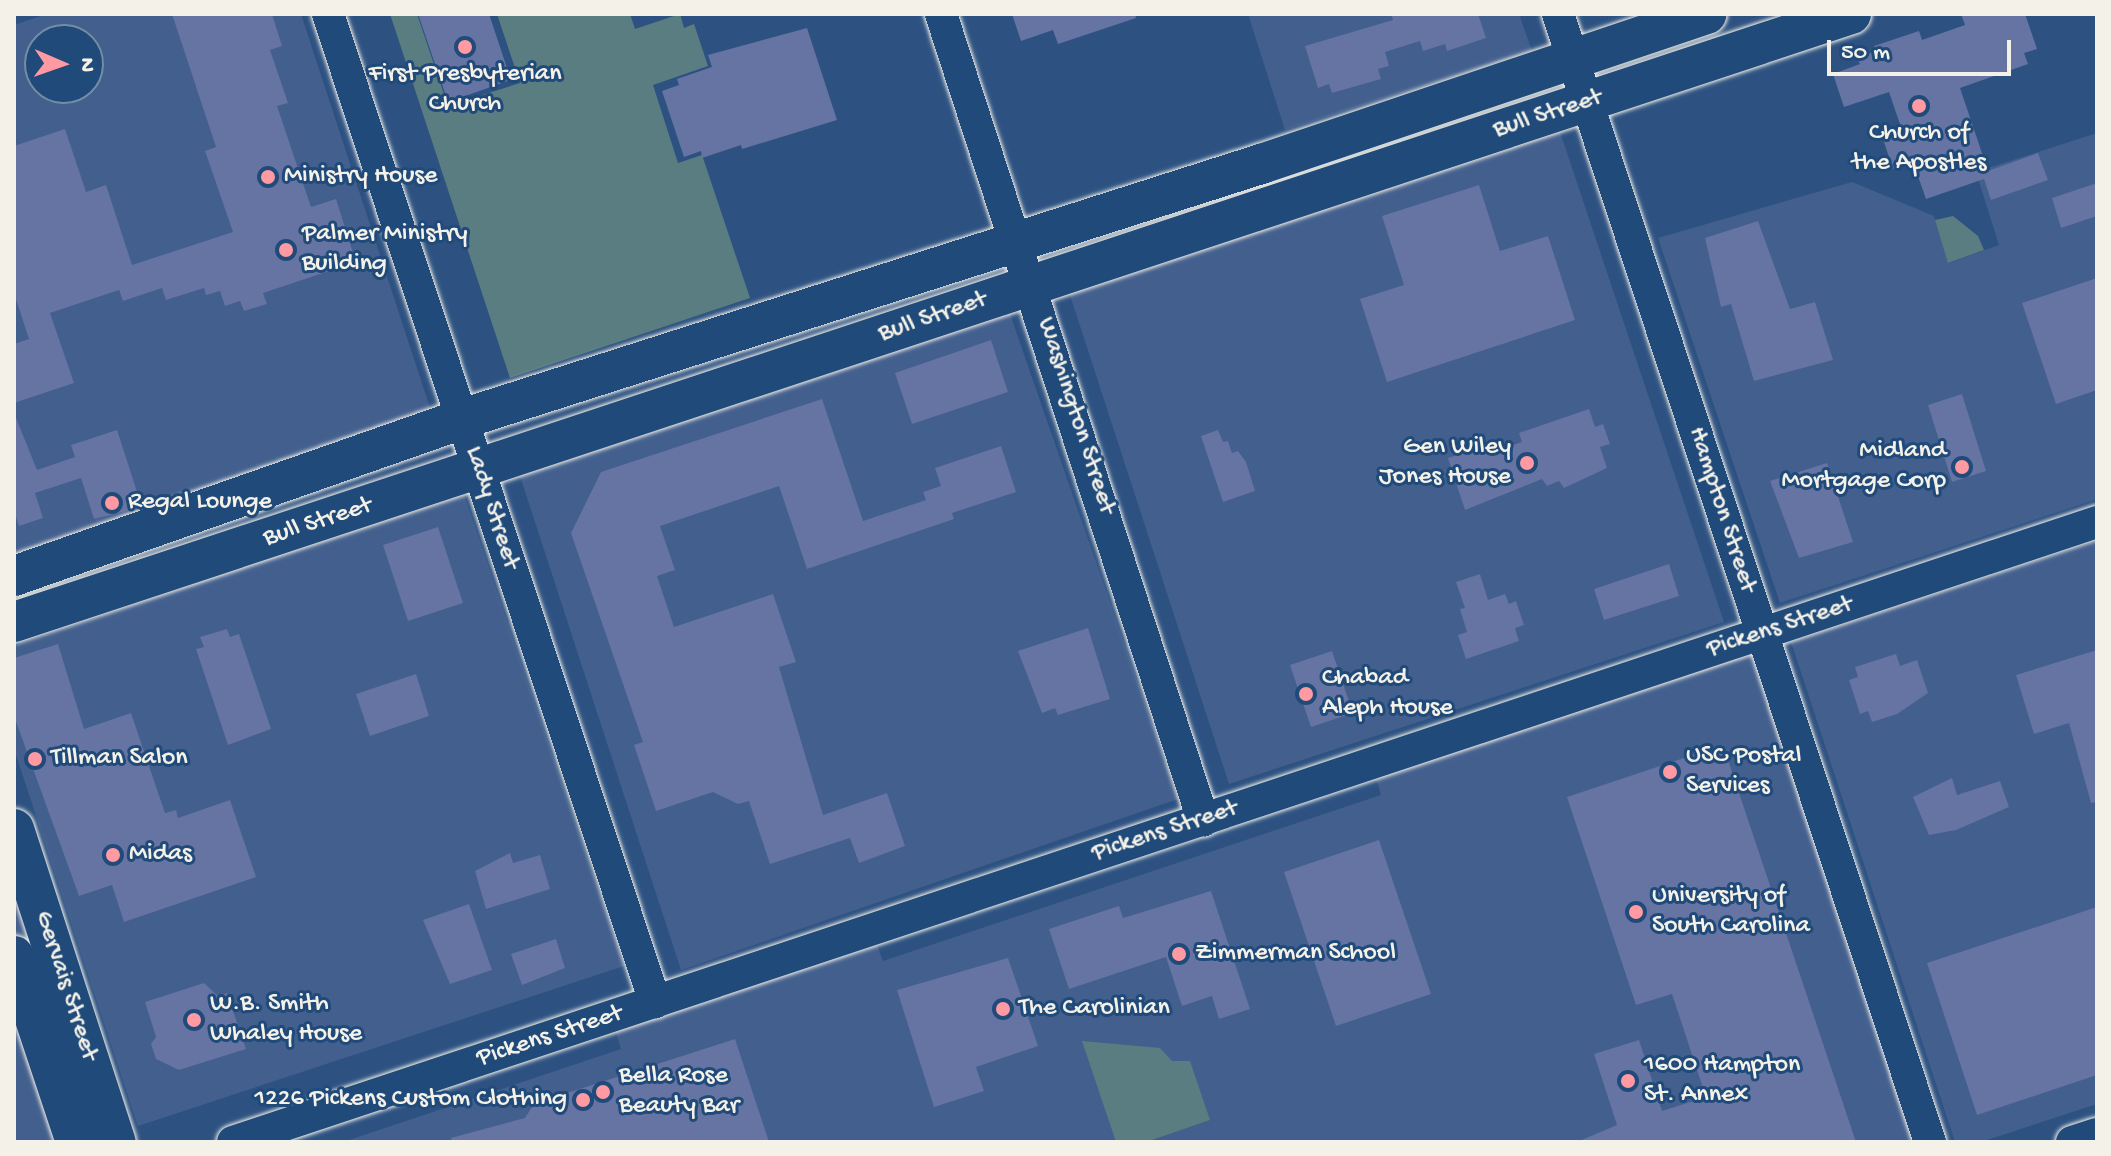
<!DOCTYPE html>
<html>
<head>
<meta charset="utf-8">
<style>
  body { margin:0 }
  #map { position:relative; width:2111px; height:1156px; overflow:hidden; background:#2d5282; font-family:"Gochi Hand",sans-serif }
  div>[style] { position:absolute }
  .built>* { inset:0; background:#425f8e }
  .green>* { inset:0; background:#5a7d82 }
  .building>* { inset:0; background:#6574a2 }
  .roads { filter:drop-shadow(0 0 2px #f4f1e8) drop-shadow(0 0 2px #f4f1e8) }
  .tertiary>* { height:32px; margin:-16px; padding:0 16px; transform-origin:16px; border-radius:16px; background:#1f4a7a }
  .primary>* { height:40px; margin:-20px; padding:0 20px; transform-origin:20px; border-radius:20px; background:#1f4a7a }
  .dots>* { width:22px; height:22px; translate:-50% -50%; box-sizing:border-box; border:4px solid #1f4a7a; border-radius:50% }
  span { translate:-50% -50%; white-space:nowrap; text-align:center; line-height:1.15; -webkit-text-stroke:6px #1f4a7a; paint-order:stroke }
  .poi-label { font-size:26px; color:#f4f1e8 }
  .left { translate:0 -50%; text-align:left }
  .right { translate:-100% -50%; text-align:right }
  .street-label { font-size:26px; color:#f4f1e8 }
  .frame { position:absolute; inset:0; border:16px solid #f4f1e8; pointer-events:none }
  .north { position:absolute; left:24px; top:24px; width:80px; height:80px; box-sizing:border-box; background:#1f4a7a; border:2px solid #748da6; border-radius:50%; rotate:92deg; font-size:22px; font-weight:700; line-height:32px; text-align:center; color:#f4f1e8 }
  .north::after { content:''; display:block; margin:auto; width:28px; height:36px; background:#ff9aa2; clip-path:polygon(50% 0,100% 100%,50% 72%,0 100%) }
  .scale { position:absolute; left:1827px; top:40px; width:184px; height:36px; box-sizing:border-box; border:4px solid #f4f1e8; border-top:0; padding-left:10px; font-size:24px; line-height:28px; white-space:nowrap; color:#f4f1e8; -webkit-text-stroke:6px #1f4a7a; paint-order:stroke }
</style>
</head>
<body>
<div id="map">
  <div class="built">
    <div style="clip-path:polygon(evenodd,47px 14px,301px 14px,433px 417px,14px 558px,14px 25px,47px 14px,40px 40px,88px 40px,88px 88px,40px 88px,40px 40px)"></div>
    <div style="clip-path:polygon(1248px 14px,1519px 14px,1532px 51px,1285px 130px)"></div>
    <div style="clip-path:polygon(1559px 129px,1724px 622px,1229px 784px,1069px 292px)"></div>
    <div style="clip-path:polygon(2097px 133px,2097px 499px,1780px 603px,1658px 238px,1852px 182px,1934px 216px,1949px 263px,1999px 245px,1976px 172px)"></div>
    <div style="clip-path:polygon(1009px 311px,1178px 799px,681px 970px,520px 476px)"></div>
    <div style="clip-path:polygon(463px 492px,624px 966px,138px 1126px,14px 749px,14px 646px)"></div>
    <div style="clip-path:polygon(2097px 541px,2097px 1104px,1981px 1142px,1955px 1142px,1791px 642px)"></div>
    <div style="clip-path:polygon(1761px 630px,1926px 1142px,343px 1142px,621px 1049px,614px 1026px,874px 937px,883px 961px,1381px 795px,1370px 758px)"></div>
    <div style="clip-path:polygon(14px 897px,95px 1142px,14px 1142px)"></div>
  </div>
  <div class="green">
    <div style="clip-path:polygon(390px 14px,417px 14px,448px 106px,520px 83px,497px 14px,630px 14px,635px 29px,680px 14px,684px 28px,694px 24px,708px 66px,653px 85px,678px 163px,702px 155px,750px 298px,510px 378px)"></div>
    <div style="clip-path:polygon(1953px 216px,1978px 236px,1984px 250px,1948px 263px,1935px 220px)"></div>
    <div style="clip-path:polygon(1082px 1041px,1160px 1048px,1172px 1061px,1190px 1061px,1210px 1120px,1146px 1142px,1116px 1142px)"></div>
  </div>
  <div class="building">
    <div style="clip-path:polygon(172px 14px,272px 14px,282px 46px,270px 50px,288px 103px,277px 106px,311px 207px,336px 199px,356px 262px,263px 293px,267px 304px,244px 311px,240px 301px,225px 306px,220px 291px,206px 295px,204px 288px,166px 300px,162px 288px,123px 301px,119px 290px,50px 313px,74px 383px,14px 403px,14px 344px,29px 339px,14px 293px,14px 146px,65px 129px,86px 192px,106px 185px,132px 265px,233px 232px,205px 151px,216px 147px)"></div>
    <div style="clip-path:polygon(418px 14px,489px 14px,511px 80px,448px 102px)"></div>
    <div style="clip-path:polygon(1012px 14px,1135px 14px,1136px 18px,1058px 44px,1053px 30px,1021px 41px)"></div>
    <div style="clip-path:polygon(1391px 14px,1478px 14px,1486px 38px,1447px 51px,1445px 44px,1423px 51px,1420px 41px,1385px 52px,1389px 66px,1378px 69px,1381px 79px,1332px 93px,1329px 84px,1318px 88px,1305px 46px,1393px 20px)"></div>
    <div style="clip-path:polygon(1961px 14px,2025px 14px,2037px 49px,2024px 53px,2028px 64px,1960px 88px,1988px 171px,2038px 153px,2048px 180px,1991px 200px,1984px 179px,1926px 199px,1913px 162px,1893px 169px,1882px 136px,1902px 130px,1889px 92px,1844px 107px,1833px 74px,1860px 64px,1857px 58px,1876px 51px,1874px 46px,1919px 31px,1922px 40px,1965px 25px)"></div>
    <div style="clip-path:polygon(807px 28px,837px 120px,742px 149px,741px 145px,702px 158px,701px 151px,684px 157px,662px 91px,679px 85px,677px 79px,712px 67px,708px 55px)"></div>
    <div style="clip-path:polygon(2097px 183px,2097px 216px,2061px 228px,2052px 198px)"></div>
    <div style="clip-path:polygon(1479px 185px,1500px 251px,1548px 236px,1575px 320px,1387px 382px,1360px 299px,1404px 285px,1382px 216px)"></div>
    <div style="clip-path:polygon(1758px 221px,1790px 309px,1815px 302px,1833px 360px,1754px 381px,1731px 304px,1721px 307px,1705px 238px)"></div>
    <div style="clip-path:polygon(2097px 278px,2097px 390px,2056px 404px,2022px 303px)"></div>
    <div style="clip-path:polygon(991px 340px,1008px 392px,912px 424px,895px 373px)"></div>
    <div style="clip-path:polygon(1962px 394px,1986px 471px,1952px 482px,1928px 405px)"></div>
    <div style="clip-path:polygon(822px 399px,863px 521px,926px 500px,923px 492px,941px 486px,935px 468px,1001px 446px,1016px 492px,952px 513px,954px 519px,807px 569px,779px 486px,660px 526px,675px 570px,657px 576px,674px 627px,773px 594px,796px 662px,779px 667px,823px 815px,887px 793px,905px 846px,859px 863px,850px 838px,770px 864px,749px 801px,738px 804px,713px 792px,656px 811px,634px 745px,643px 742px,571px 533px,601px 472px)"></div>
    <div style="clip-path:polygon(1589px 409px,1595px 427px,1603px 424px,1610px 444px,1600px 447px,1607px 468px,1564px 488px,1559px 481px,1547px 486px,1542px 479px,1465px 510px,1448px 458px,1480px 448px,1482px 455px,1522px 442px,1519px 433px)"></div>
    <div style="clip-path:polygon(14px 413px,37px 470px,75px 457px,71px 445px,117px 430px,142px 507px,94px 519px,81px 478px,35px 493px,43px 518px,19px 526px,14px 511px)"></div>
    <div style="clip-path:polygon(1218px 430px,1223px 442px,1228px 441px,1232px 453px,1238px 451px,1246px 462px,1255px 491px,1223px 502px,1201px 436px)"></div>
    <div style="clip-path:polygon(1827px 463px,1853px 542px,1799px 558px,1770px 481px)"></div>
    <div style="clip-path:polygon(438px 527px,463px 603px,408px 621px,383px 545px)"></div>
    <div style="clip-path:polygon(1669px 564px,1679px 596px,1604px 620px,1594px 589px)"></div>
    <div style="clip-path:polygon(1480px 574px,1488px 600px,1505px 594px,1509px 604px,1516px 601px,1524px 625px,1515px 628px,1519px 641px,1466px 659px,1458px 635px,1467px 632px,1460px 609px,1465px 608px,1456px 582px)"></div>
    <div style="clip-path:polygon(1088px 628px,1110px 699px,1058px 715px,1055px 708px,1042px 713px,1018px 651px)"></div>
    <div style="clip-path:polygon(227px 629px,230px 637px,239px 634px,271px 729px,228px 745px,196px 649px,204px 647px,200px 637px)"></div>
    <div style="clip-path:polygon(58px 644px,84px 729px,131px 713px,165px 813px,176px 810px,178px 818px,230px 800px,256px 877px,124px 922px,112px 885px,79px 896px,14px 716px,14px 658px)"></div>
    <div style="clip-path:polygon(2097px 650px,2097px 802px,2091px 803px,2069px 723px,2034px 734px,2016px 675px)"></div>
    <div style="clip-path:polygon(1332px 651px,1353px 713px,1311px 727px,1290px 665px)"></div>
    <div style="clip-path:polygon(1896px 654px,1900px 666px,1917px 660px,1928px 693px,1897px 714px,1872px 722px,1868px 711px,1860px 714px,1849px 680px,1858px 677px,1855px 667px)"></div>
    <div style="clip-path:polygon(416px 674px,429px 716px,370px 736px,356px 694px)"></div>
    <div style="clip-path:polygon(1723px 745px,1856px 1142px,1577px 1142px,1617px 1125px,1594px 1054px,1639px 1040px,1662px 1111px,1706px 1097px,1672px 994px,1636px 1005px,1567px 797px)"></div>
    <div style="clip-path:polygon(1952px 778px,1957px 795px,2000px 781px,2009px 807px,1956px 830px,1929px 835px,1913px 797px)"></div>
    <div style="clip-path:polygon(1379px 840px,1431px 994px,1336px 1026px,1284px 872px)"></div>
    <div style="clip-path:polygon(510px 853px,513px 863px,540px 855px,550px 889px,486px 909px,475px 871px)"></div>
    <div style="clip-path:polygon(1211px 891px,1250px 1009px,1219px 1019px,1212px 996px,1182px 1006px,1166px 957px,1069px 989px,1049px 929px,1119px 906px,1123px 918px)"></div>
    <div style="clip-path:polygon(469px 904px,492px 970px,450px 984px,423px 920px)"></div>
    <div style="clip-path:polygon(2097px 907px,2097px 1075px,1977px 1115px,1927px 963px)"></div>
    <div style="clip-path:polygon(556px 939px,565px 968px,522px 985px,511px 954px)"></div>
    <div style="clip-path:polygon(1008px 958px,1038px 1046px,976px 1067px,984px 1091px,934px 1107px,897px 990px)"></div>
    <div style="clip-path:polygon(204px 983px,218px 996px,227px 993px,246px 1049px,179px 1070px,156px 1059px,151px 1044px,156px 1037px,145px 1002px)"></div>
    <div style="clip-path:polygon(735px 1039px,769px 1142px,452px 1142px,451px 1138px,525px 1118px,532px 1107px,566px 1101px,564px 1094px)"></div>
  </div>
  <div class="roads">
    <div class="tertiary">
      <div style="left:328px;top:14px;width:1041px;rotate:71.69deg"></div>
      <div style="left:941px;top:14px;width:848px;rotate:71.99deg"></div>
      <div style="left:1558px;top:14px;width:1188px;rotate:71.75deg"></div>
      <div style="left:233px;top:1142px;width:1964px;rotate:-18.4deg"></div>
      <div style="left:2072px;top:1142px;width:26px;rotate:-18deg"></div>
    </div>
    <div class="primary">
      <div style="left:14px;top:576px;width:475px;rotate:-19.3deg"></div>
      <div style="left:462px;top:419px;width:839px;rotate:-17.7deg"></div>
      <div style="left:1261px;top:164px;width:470px;rotate:-18.6deg"></div>
      <div style="left:14px;top:622px;width:1935px;rotate:-18.31deg"></div>
      <div style="left:14px;top:829px;width:329px;rotate:72deg"></div>
      <div style="left:14px;top:956px;width:196px;rotate:71.6deg"></div>
    </div>
  </div>
  <div class="dots">
    <div style="left:465px;top:47px;background:#ff9aa2"></div>
    <div style="left:1919px;top:106px;background:#ff9aa2"></div>
    <div style="left:268px;top:177px;background:#ff9aa2"></div>
    <div style="left:286px;top:250px;background:#ff9aa2"></div>
    <div style="left:1527px;top:463px;background:#ff9aa2"></div>
    <div style="left:1962px;top:467px;background:#ff9aa2"></div>
    <div style="left:112px;top:503px;background:#ff9aa2"></div>
    <div style="left:1306px;top:694px;background:#ff9aa2"></div>
    <div style="left:35px;top:759px;background:#ff9aa2"></div>
    <div style="left:1670px;top:772px;background:#ff9aa2"></div>
    <div style="left:113px;top:855px;background:#ff9aa2"></div>
    <div style="left:1636px;top:912px;background:#ff9aa2"></div>
    <div style="left:1179px;top:954px;background:#ff9aa2"></div>
    <div style="left:1003px;top:1009px;background:#ff9aa2"></div>
    <div style="left:194px;top:1020px;background:#ff9aa2"></div>
    <div style="left:1628px;top:1081px;background:#ff9aa2"></div>
    <div style="left:603px;top:1092px;background:#ff9aa2"></div>
    <div style="left:583px;top:1100px;background:#ff9aa2"></div>
  </div>
  <div class="poi-label">
    <span style="left:465px;top:90px">First Presbyterian<br>Church</span>
    <span style="left:1919px;top:149px">Church of<br>the Apostles</span>
    <span class="left" style="left:284px;top:177px">Ministry House</span>
    <span class="left" style="left:302px;top:250px">Palmer Ministry<br>Building</span>
    <span class="right" style="left:1511px;top:463px">Gen Wiley<br>Jones House</span>
    <span class="right" style="left:1946px;top:467px">Midland<br>Mortgage Corp</span>
    <span class="left" style="left:128px;top:503px">Regal Lounge</span>
    <span class="left" style="left:1322px;top:694px">Chabad<br>Aleph House</span>
    <span class="left" style="left:1686px;top:772px">USC Postal<br>Services</span>
    <span class="left" style="left:51px;top:759px">Tillman Salon</span>
    <span class="left" style="left:129px;top:855px">Midas</span>
    <span class="left" style="left:1652px;top:912px">University of<br>South Carolina</span>
    <span class="left" style="left:1195px;top:954px">Zimmerman School</span>
    <span class="left" style="left:210px;top:1020px">W.B. Smith<br>Whaley House</span>
    <span class="left" style="left:1019px;top:1009px">The Carolinian</span>
    <span class="left" style="left:1644px;top:1081px">1600 Hampton<br>St. Annex</span>
    <span class="left" style="left:619px;top:1092px">Bella Rose<br>Beauty Bar</span>
    <span class="right" style="left:567px;top:1100px">1226 Pickens Custom Clothing</span>
  </div>
  <div class="street-label">
    <span style="left:1548px;top:115px;rotate:-18deg">Bull Street</span>
    <span style="left:933px;top:318px;rotate:-19deg">Bull Street</span>
    <span style="left:1075px;top:416px;rotate:72deg">Washington Street</span>
    <span style="left:491px;top:508px;rotate:72deg">Lady Street</span>
    <span style="left:1721px;top:510px;rotate:72deg">Hampton Street</span>
    <span style="left:318px;top:523px;rotate:-18deg">Bull Street</span>
    <span style="left:1780px;top:628px;rotate:-18deg">Pickens Street</span>
    <span style="left:1165px;top:832px;rotate:-18deg">Pickens Street</span>
    <span style="left:65px;top:986px;rotate:72deg">Gervais Street</span>
    <span style="left:550px;top:1037px;rotate:-18deg">Pickens Street</span>
  </div>
  <div class="frame"></div>
  <div class="north">N</div>
  <div class="scale">50 m</div>
</div>
</body>
</html>
